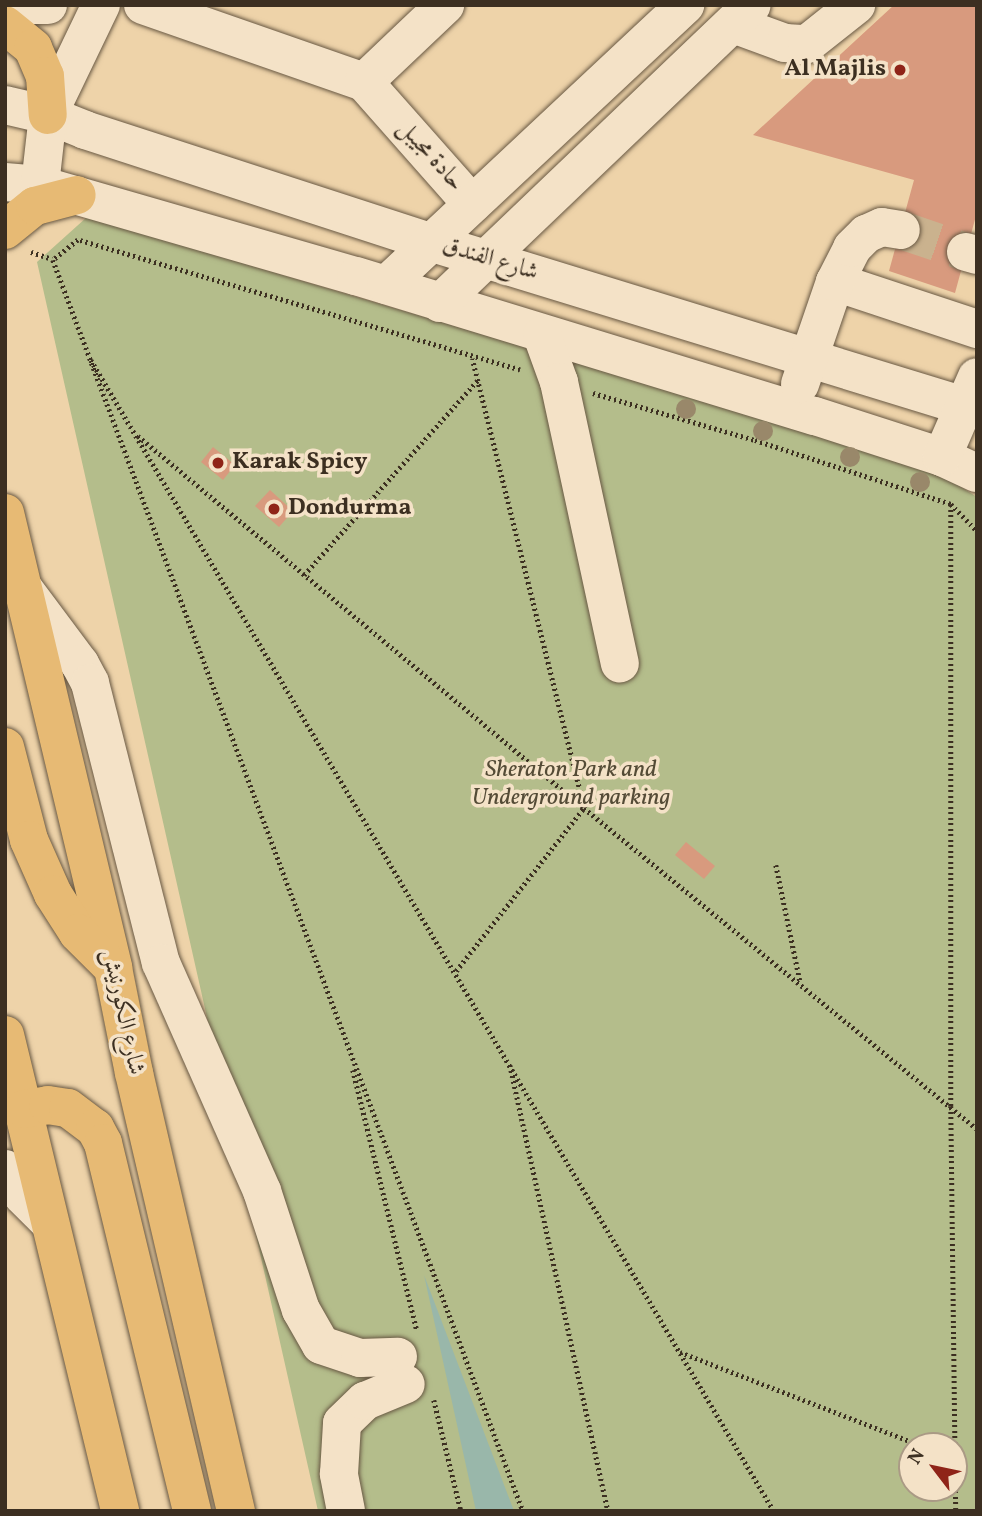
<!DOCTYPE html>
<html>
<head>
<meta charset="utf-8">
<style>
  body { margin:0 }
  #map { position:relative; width:982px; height:1516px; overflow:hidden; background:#eed3a9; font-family:Vollkorn,Amiri,serif }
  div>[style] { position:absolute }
  .green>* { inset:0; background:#b4bd8b }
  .water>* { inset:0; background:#99b7aa }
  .building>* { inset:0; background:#d89a7e }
  .minor-tunnel>* { height:38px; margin-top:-19px; transform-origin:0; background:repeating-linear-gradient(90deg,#cab28e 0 38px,transparent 0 57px) }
  .path>* { height:4.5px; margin-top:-2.25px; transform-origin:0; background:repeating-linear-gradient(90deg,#3c2f21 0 2px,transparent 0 5.5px) }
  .roads { filter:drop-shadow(0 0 2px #685843) drop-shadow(0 0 2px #685843) }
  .minor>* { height:38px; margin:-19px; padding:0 19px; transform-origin:19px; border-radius:19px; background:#f4e2c7 }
  .major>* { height:38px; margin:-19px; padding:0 19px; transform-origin:19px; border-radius:19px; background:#e7ba74 }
  .trees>* { width:20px; height:20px; margin:-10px; border-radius:50%; background:#99886a }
  .dots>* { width:19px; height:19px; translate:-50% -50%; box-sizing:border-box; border:4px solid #f4e2c7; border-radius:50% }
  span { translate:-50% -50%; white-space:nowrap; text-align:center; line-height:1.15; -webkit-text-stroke:7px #f4e2c7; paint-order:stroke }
  .poi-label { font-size:24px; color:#3c2f21; font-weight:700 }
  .right { translate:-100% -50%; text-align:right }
  .left { translate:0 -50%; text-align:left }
  .street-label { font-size:24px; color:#3c2f21 }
  .park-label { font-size:24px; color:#544b36; font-style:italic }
  .frame { position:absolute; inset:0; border:7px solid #3c2f21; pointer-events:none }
  .north { position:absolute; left:898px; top:1432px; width:70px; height:70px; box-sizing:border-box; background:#f4e2c7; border:2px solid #aa9a85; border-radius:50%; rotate:302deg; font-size:19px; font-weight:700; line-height:28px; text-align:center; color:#3c2f21 }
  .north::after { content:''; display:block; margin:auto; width:24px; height:32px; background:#8f2418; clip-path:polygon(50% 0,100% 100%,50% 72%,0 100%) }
</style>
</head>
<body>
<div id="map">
  <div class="green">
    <div style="clip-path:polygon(evenodd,87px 217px,929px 467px,977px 497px,977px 1511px,318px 1511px,37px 262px,87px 217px,912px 1446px,954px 1446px,954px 1488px,912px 1488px,912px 1446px)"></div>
  </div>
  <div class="water">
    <div style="clip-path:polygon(424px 1275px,514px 1511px,476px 1511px)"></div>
  </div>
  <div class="building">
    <div style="clip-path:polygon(894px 5px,977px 5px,977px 212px,955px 293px,889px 271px,914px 180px,753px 135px)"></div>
    <div style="clip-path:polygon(213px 447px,235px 465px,223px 480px,201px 462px)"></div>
    <div style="clip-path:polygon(270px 490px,293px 511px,279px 527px,255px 506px)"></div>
    <div style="clip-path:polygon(686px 842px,715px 866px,704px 879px,675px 855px)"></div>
  </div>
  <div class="minor-tunnel">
    <div style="left:901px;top:230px;width:69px;rotate:18.7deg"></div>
  </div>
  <div class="path">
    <div style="left:31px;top:252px;width:22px;rotate:18deg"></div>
    <div style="left:91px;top:360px;width:1338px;rotate:59.32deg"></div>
    <div style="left:520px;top:370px;width:461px;rotate:-163.6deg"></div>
    <div style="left:78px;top:240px;width:32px;rotate:141deg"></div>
    <div style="left:53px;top:260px;width:1336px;rotate:69.41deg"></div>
    <div style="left:593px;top:393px;width:169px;rotate:16.2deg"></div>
    <div style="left:755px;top:440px;width:206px;rotate:18.1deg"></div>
    <div style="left:951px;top:504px;width:37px;rotate:46deg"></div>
    <div style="left:138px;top:436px;width:581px;rotate:39.83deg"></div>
    <div style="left:584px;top:808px;width:507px;rotate:39.24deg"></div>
    <div style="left:951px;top:504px;width:602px;rotate:90deg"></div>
    <div style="left:951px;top:1106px;width:405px;rotate:89.3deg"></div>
    <div style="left:304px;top:575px;width:261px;rotate:-48.3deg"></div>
    <div style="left:776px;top:865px;width:118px;rotate:78.3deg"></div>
    <div style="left:456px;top:971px;width:207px;rotate:-51.9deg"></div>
    <div style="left:584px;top:808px;width:463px;rotate:-104deg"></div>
    <div style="left:510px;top:1065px;width:457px;rotate:77.6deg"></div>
    <div style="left:353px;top:1070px;width:268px;rotate:76.2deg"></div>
    <div style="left:680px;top:1352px;width:260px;rotate:21.2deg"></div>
    <div style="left:434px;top:1400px;width:114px;rotate:76.3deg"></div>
  </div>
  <div class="roads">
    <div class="minor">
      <div style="left:20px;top:5px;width:28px"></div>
      <div style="left:143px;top:5px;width:234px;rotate:19.2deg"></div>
      <div style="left:364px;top:82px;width:112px;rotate:-43.5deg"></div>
      <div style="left:733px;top:24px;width:55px;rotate:20.1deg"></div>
      <div style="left:785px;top:43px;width:22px;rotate:3deg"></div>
      <div style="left:807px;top:44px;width:63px;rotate:-38.5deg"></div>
      <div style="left:364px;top:82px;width:163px;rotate:48.5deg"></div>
      <div style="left:5px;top:105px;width:44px;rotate:13.1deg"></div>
      <div style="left:48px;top:115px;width:40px;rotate:22deg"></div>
      <div style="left:85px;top:130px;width:366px;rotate:18deg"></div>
      <div style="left:433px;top:243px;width:569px;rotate:17.07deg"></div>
      <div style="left:5px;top:182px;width:35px;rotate:5deg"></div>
      <div style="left:40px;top:185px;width:329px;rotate:16.1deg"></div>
      <div style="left:356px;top:276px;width:480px;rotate:17deg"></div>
      <div style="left:815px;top:416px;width:133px;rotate:17.9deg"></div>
      <div style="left:942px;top:457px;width:38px;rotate:25deg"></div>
      <div style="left:40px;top:185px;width:70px;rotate:-83.5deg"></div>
      <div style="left:48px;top:115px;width:122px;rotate:-64.3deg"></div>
      <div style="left:966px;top:252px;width:11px;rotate:15deg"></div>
      <div style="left:835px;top:282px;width:150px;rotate:18.3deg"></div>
      <div style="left:386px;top:285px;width:410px;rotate:-43.1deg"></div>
      <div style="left:440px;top:303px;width:431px;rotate:-43.7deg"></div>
      <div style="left:542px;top:335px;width:50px;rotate:70.1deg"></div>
      <div style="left:559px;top:382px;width:288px;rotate:77.8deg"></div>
      <div style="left:800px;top:384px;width:108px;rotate:-71.1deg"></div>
      <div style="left:835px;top:282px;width:38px;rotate:-63deg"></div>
      <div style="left:852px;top:248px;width:20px;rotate:-45deg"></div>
      <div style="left:866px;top:234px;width:17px;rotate:-24deg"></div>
      <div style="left:882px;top:227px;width:19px;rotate:9deg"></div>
      <div style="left:942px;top:457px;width:87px;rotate:-66.4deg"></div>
      <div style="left:24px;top:589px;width:94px;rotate:53.3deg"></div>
      <div style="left:80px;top:664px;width:21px;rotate:62deg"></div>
      <div style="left:90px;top:683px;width:289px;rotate:75.8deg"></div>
      <div style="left:161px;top:963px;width:249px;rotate:66.1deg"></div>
      <div style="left:262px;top:1191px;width:125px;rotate:71.9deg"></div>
      <div style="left:301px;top:1310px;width:40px;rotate:60.3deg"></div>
      <div style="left:321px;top:1345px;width:41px;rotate:18.4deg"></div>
      <div style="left:360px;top:1358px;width:38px;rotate:-2deg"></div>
      <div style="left:5px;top:1169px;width:32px;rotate:56deg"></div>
      <div style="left:23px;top:1196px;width:37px;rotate:45deg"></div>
      <div style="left:346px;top:1511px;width:38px;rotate:-101deg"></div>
      <div style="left:339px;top:1474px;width:51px;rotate:-86.6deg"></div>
      <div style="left:342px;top:1423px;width:32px;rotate:-44deg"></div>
      <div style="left:365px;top:1401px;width:44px;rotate:-22.5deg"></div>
    </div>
    <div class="major">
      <div style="left:5px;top:25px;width:36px;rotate:39deg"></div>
      <div style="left:33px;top:48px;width:30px;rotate:67deg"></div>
      <div style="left:45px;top:76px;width:39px;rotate:86deg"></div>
      <div style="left:5px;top:230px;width:38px;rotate:-39deg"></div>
      <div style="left:35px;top:206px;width:43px;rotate:-14.7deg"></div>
      <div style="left:5px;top:513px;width:468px;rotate:76.6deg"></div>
      <div style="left:113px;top:968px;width:107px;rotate:78.7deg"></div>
      <div style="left:134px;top:1073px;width:450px;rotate:76.9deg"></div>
      <div style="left:5px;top:747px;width:96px;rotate:75.5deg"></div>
      <div style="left:29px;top:840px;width:59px;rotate:66deg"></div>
      <div style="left:53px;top:894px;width:46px;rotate:57.3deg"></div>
      <div style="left:78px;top:933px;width:49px;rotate:45deg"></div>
      <div style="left:5px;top:1035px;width:490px;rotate:76.4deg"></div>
      <div style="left:24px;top:1109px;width:24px;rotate:-9deg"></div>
      <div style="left:48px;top:1105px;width:20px;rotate:9deg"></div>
      <div style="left:68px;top:1108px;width:34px;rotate:37deg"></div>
      <div style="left:95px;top:1128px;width:17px;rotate:62deg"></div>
      <div style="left:103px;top:1143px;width:379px;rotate:76.4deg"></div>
    </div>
  </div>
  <div class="trees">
    <div style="left:686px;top:409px"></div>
    <div style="left:763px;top:431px"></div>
    <div style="left:850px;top:457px"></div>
    <div style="left:920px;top:482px"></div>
  </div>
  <div class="dots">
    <div style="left:900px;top:70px;background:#8f2418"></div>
    <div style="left:218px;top:463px;background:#8f2418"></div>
    <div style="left:274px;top:509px;background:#8f2418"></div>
  </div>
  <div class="poi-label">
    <span class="right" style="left:886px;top:70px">Al Majlis</span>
    <span class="left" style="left:232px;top:463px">Karak Spicy</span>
    <span class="left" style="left:288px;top:509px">Dondurma</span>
  </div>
  <div class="street-label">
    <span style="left:430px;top:156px;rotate:48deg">حادة مجيبل</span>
    <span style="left:490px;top:260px;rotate:17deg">شارع الفندق</span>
    <span style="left:122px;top:1012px;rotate:78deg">شارع الكورنيش</span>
  </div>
  <div class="park-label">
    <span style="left:571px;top:785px">Sheraton Park and<br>Underground parking</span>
  </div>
  <div class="frame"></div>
  <div class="north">N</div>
</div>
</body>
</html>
